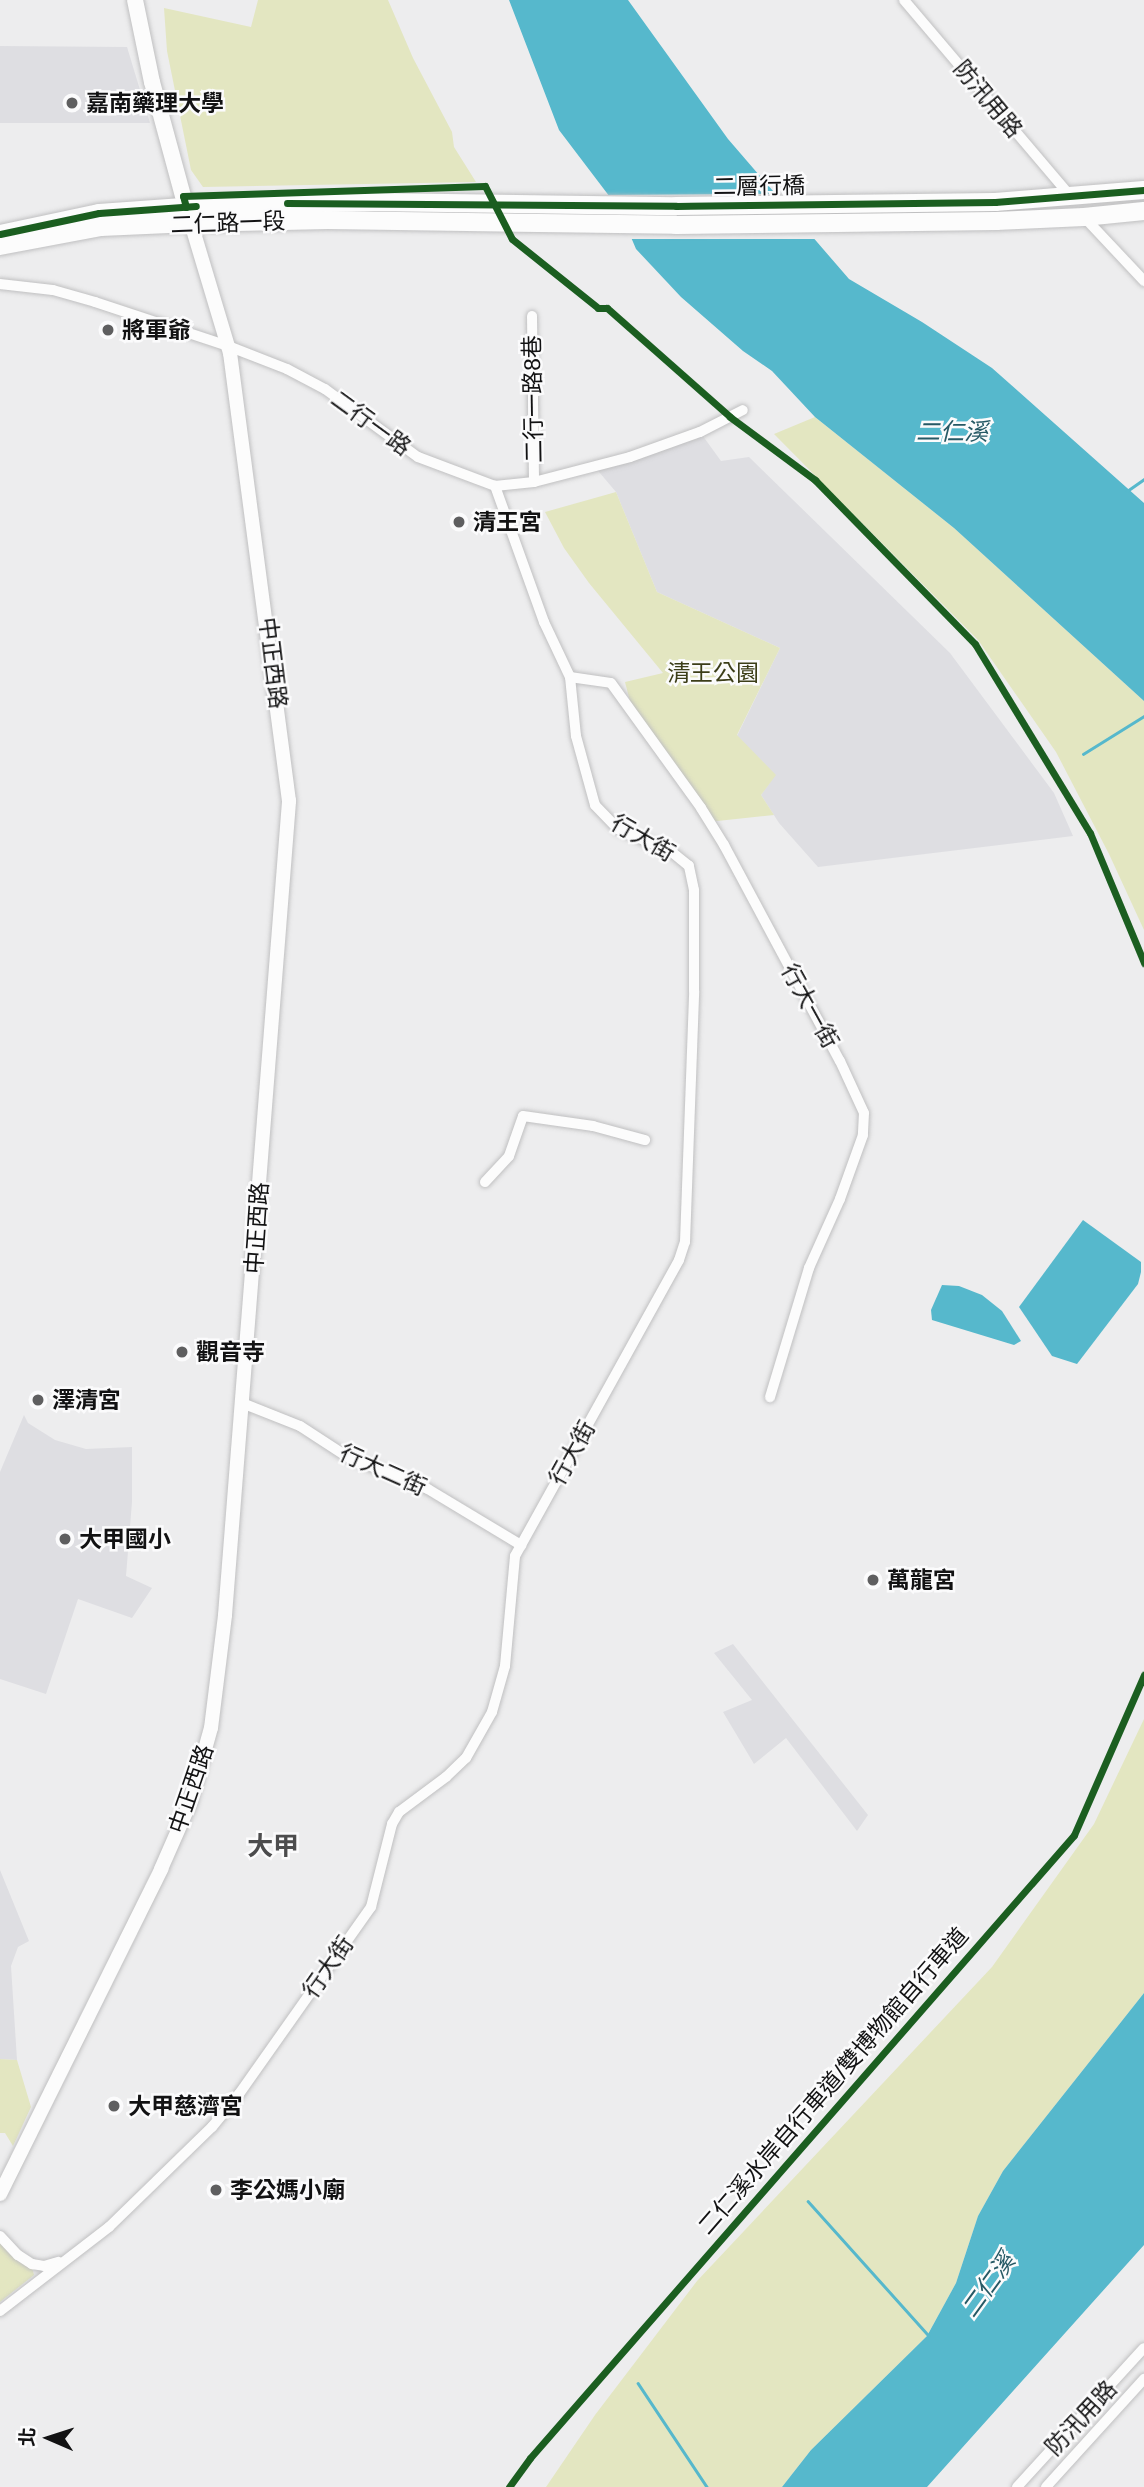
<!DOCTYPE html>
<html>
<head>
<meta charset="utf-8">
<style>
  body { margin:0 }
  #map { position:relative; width:1144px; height:2487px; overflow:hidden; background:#ededee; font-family:Helvetica,"Noto Sans TC",sans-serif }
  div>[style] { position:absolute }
  .built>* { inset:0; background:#dedee2 }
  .green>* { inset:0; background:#e3e6c1 }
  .water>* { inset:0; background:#56b8cc }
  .pier>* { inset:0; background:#ededee }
  .stream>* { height:2.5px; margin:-1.25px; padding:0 1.25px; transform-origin:1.25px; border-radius:1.25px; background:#56b8cc }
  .roads { filter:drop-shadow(0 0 2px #c0c0c1) drop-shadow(0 0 2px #c0c0c1) }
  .minor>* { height:10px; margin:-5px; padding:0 5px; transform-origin:5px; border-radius:5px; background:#fcfcfc }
  .tertiary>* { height:14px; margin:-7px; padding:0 7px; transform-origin:7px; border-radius:7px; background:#fcfcfc }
  .secondary>* { height:16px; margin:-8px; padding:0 8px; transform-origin:8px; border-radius:8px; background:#fcfcfc }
  .primary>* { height:18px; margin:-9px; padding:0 9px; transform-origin:9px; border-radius:9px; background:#fcfcfc }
  .cycleway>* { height:7px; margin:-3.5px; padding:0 3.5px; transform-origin:3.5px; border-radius:3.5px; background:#1b5e20 }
  .dots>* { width:19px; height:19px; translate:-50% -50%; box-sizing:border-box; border:4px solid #fbfbfc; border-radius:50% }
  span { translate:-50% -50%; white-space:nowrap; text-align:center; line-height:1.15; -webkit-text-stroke:5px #fbfbfc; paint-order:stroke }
  .street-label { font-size:23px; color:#121213 }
  .poi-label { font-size:23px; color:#121213; font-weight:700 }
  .left { translate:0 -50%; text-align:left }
  .park-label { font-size:23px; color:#3c3e18 }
  .water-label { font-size:24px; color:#265965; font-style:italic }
  .quarter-label { font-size:26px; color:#4c4c4d; font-weight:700 }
  .north { position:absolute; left:14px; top:2403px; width:70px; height:70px; -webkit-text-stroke:5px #fbfbfc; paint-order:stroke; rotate:273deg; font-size:19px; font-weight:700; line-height:28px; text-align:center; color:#121213 }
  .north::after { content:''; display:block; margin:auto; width:24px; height:32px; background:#121213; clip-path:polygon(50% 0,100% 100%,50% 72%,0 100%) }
</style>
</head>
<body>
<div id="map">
  <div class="built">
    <div style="clip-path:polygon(0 46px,127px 47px,150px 123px,0 123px)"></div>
    <div style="clip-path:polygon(700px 432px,721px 461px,749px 457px,950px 653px,1054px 793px,1073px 836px,818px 867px,779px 823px,761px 795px,775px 775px,737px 736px,780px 648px,657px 592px,616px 492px,594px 466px)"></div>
    <div style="clip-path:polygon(24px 1415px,28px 1423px,55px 1440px,86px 1449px,132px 1447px,132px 1502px,126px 1576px,152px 1588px,132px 1618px,78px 1599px,46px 1694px,0 1679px,0 1472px)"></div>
    <div style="clip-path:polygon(733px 1644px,868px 1815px,857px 1831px,786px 1738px,754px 1764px,723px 1712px,752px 1700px,714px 1653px)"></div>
    <div style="clip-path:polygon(0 1870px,29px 1941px,18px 1947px,11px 1966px,17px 2060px,0 2059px)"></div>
  </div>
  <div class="green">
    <div style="clip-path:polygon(258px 0,388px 0,413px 58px,452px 132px,454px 147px,476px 182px,203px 187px,191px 170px,167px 51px,164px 8px,251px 27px)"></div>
    <div style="clip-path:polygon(815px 417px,954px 528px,1144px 701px,1144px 930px,1109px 854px,1056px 752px,978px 640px,774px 434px)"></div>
    <div style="clip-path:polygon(616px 492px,657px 592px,780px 648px,737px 735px,776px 775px,761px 795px,774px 815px,708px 822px,633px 713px,625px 682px,663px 673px,589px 583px,564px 548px,545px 512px)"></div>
    <div style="clip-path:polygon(1144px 1719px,1144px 1993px,1003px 2171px,978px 2216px,956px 2283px,927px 2336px,811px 2450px,782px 2487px,546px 2487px,595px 2415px,697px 2281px,992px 1967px,1094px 1824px)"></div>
    <div style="clip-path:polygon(0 2059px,17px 2060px,31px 2107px,13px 2146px,5px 2133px,0 2133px)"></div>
    <div style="clip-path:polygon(0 2242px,32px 2267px,34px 2275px,0 2302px)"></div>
  </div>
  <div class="water">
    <div style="clip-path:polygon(509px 0,628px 0,728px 139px,849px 279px,922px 322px,992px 368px,1144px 503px,1144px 701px,954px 528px,815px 417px,772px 371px,743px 351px,681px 297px,636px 249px,619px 209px,559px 130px)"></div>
    <div style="clip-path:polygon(1083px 1220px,1141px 1262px,1141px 1272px,1138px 1284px,1077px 1364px,1052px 1356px,1019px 1307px)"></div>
    <div style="clip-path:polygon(942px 1285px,959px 1286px,982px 1295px,1002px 1311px,1021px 1341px,1014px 1345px,932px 1320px,931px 1310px)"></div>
    <div style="clip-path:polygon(1144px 1993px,1144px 2245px,927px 2487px,782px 2487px,811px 2450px,927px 2336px,956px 2283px,978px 2216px,1003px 2171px)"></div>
  </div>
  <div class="pier">
    <div style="clip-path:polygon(779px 194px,817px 239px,628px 239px,616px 211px,604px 195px)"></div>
  </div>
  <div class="stream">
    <div style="left:1127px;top:491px;width:21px;rotate:-35deg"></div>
    <div style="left:1083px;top:754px;width:72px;rotate:-31.9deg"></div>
    <div style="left:808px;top:2201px;width:181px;rotate:48.1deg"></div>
    <div style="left:638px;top:2383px;width:125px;rotate:56.4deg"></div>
  </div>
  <div class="roads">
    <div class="minor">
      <div style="left:904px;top:0;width:260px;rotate:49.7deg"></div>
      <div style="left:1084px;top:217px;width:88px;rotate:46.8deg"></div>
      <div style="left:0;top:284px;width:53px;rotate:6.5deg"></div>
      <div style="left:53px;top:290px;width:44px;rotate:15.9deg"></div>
      <div style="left:95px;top:302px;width:140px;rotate:18.3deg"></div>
      <div style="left:228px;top:346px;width:63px;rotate:21.3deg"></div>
      <div style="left:287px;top:369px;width:43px;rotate:27.8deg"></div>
      <div style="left:325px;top:389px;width:115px;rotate:36.2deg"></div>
      <div style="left:418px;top:457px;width:82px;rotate:20.6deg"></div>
      <div style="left:495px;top:486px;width:39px;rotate:-6deg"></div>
      <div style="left:534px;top:482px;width:99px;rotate:-14.6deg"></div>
      <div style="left:630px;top:457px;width:74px;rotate:-19.7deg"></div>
      <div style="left:700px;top:432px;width:48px;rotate:-27.1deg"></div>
      <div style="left:532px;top:316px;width:166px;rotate:89.3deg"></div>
      <div style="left:570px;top:677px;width:41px;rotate:8.3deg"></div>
      <div style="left:611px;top:683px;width:154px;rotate:54.2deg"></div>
      <div style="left:701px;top:808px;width:44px;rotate:58.1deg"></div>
      <div style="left:724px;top:845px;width:245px;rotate:61.8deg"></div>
      <div style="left:840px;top:1061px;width:57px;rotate:65.2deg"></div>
      <div style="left:864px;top:1113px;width:22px;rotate:93deg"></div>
      <div style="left:863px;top:1135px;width:68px;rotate:109.8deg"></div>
      <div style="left:840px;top:1199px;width:76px;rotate:114.2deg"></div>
      <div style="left:809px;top:1268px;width:135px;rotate:106.8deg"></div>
      <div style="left:485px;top:1182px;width:35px;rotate:-47deg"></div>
      <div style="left:509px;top:1156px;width:42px;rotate:-70.7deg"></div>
      <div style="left:523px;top:1116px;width:71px;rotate:8.1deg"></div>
      <div style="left:593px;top:1126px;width:54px;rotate:15.1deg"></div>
      <div style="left:242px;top:1403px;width:62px;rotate:21.6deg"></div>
      <div style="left:300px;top:1426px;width:55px;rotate:33.1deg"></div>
      <div style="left:346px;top:1456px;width:88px;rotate:21.9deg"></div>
      <div style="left:428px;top:1489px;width:109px;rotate:31.1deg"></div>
      <div style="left:0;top:2236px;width:26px;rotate:47deg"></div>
      <div style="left:18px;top:2255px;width:17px;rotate:33deg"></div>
      <div style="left:32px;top:2264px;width:12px;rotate:9deg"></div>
      <div style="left:44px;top:2266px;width:15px;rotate:-16deg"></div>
      <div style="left:0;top:2311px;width:138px;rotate:-37.6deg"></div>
      <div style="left:109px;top:2227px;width:144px;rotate:-44.2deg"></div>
      <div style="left:212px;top:2127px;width:43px;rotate:-50.7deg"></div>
      <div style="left:239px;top:2094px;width:229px;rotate:-54.8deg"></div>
      <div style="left:371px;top:1907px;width:86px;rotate:-75.8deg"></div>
      <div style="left:392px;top:1824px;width:14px;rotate:-60deg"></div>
      <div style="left:399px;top:1812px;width:59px;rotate:-36.7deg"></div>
      <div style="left:446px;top:1777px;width:28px;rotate:-44deg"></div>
      <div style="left:466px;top:1758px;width:53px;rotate:-60.5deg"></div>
      <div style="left:492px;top:1712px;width:48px;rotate:-74.2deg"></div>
      <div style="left:505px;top:1666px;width:110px;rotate:-84.8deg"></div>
      <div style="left:515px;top:1556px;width:338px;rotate:-61deg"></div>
      <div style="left:679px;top:1260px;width:19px;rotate:-72deg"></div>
      <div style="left:685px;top:1242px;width:251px;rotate:-87.9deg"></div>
      <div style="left:694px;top:991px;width:101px;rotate:-90deg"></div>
      <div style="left:694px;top:890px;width:25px;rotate:-102deg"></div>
      <div style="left:689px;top:866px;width:22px;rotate:-141deg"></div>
      <div style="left:672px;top:852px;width:59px;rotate:-156.9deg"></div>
      <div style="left:618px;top:829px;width:33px;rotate:-134deg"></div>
      <div style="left:595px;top:805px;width:72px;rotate:-105.4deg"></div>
      <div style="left:576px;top:736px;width:59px;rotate:-95.8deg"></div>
      <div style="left:570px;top:677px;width:61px;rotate:-115.3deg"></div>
      <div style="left:544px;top:622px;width:145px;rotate:-109.8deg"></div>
      <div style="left:1017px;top:2487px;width:188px;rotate:-47.6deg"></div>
      <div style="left:1046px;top:2487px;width:146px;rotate:-47.8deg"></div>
    </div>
    <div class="tertiary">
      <div style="left:0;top:2194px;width:363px;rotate:-63.6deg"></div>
      <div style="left:161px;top:1869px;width:72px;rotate:-66.3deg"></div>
      <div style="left:190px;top:1803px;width:78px;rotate:-74.4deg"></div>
      <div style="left:211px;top:1728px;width:114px;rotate:-82.9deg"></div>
      <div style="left:225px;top:1615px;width:817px;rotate:-85.5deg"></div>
      <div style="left:289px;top:801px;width:452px;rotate:-97.5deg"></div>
      <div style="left:230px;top:353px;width:136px;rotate:-106.7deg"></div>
    </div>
    <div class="secondary">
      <div style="left:135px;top:0;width:84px;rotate:78.3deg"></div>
      <div style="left:152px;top:82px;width:141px;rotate:74.8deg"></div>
    </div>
    <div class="primary">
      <div style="left:0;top:234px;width:101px;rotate:-12deg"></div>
      <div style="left:99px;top:213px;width:112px;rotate:-4.1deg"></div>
      <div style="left:211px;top:205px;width:162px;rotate:-1.1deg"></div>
      <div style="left:373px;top:202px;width:303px;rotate:0.8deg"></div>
      <div style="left:676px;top:206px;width:319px;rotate:-0.7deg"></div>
      <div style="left:995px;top:202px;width:149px;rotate:-4.6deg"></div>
      <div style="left:0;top:246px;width:103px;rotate:-10.7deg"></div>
      <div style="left:101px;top:227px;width:90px;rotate:-2.5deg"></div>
      <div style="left:191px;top:223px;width:137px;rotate:-1.3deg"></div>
      <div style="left:328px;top:220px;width:348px;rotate:0.8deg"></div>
      <div style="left:676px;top:225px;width:320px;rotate:-0.7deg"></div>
      <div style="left:996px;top:221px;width:88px;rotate:-2.6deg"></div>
      <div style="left:1084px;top:217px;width:60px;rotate:-5.7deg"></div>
    </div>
  </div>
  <div class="cycleway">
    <div style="left:287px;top:203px;width:389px;rotate:0.4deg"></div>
    <div style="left:676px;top:206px;width:319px;rotate:-0.7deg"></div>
    <div style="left:995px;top:202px;width:149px;rotate:-4.6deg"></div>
    <div style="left:186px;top:207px;width:11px;rotate:-105deg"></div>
    <div style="left:183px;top:196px;width:302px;rotate:-1.9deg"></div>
    <div style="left:485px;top:186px;width:59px;rotate:63deg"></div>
    <div style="left:512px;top:239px;width:110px;rotate:38.7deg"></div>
    <div style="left:598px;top:308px;width:9px"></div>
    <div style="left:607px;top:308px;width:164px;rotate:41.5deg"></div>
    <div style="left:730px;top:417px;width:106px;rotate:36.5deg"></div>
    <div style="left:815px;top:480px;width:229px;rotate:45.7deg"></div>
    <div style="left:975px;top:644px;width:221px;rotate:58.7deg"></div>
    <div style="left:1090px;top:833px;width:141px;rotate:67.4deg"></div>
    <div style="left:0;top:234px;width:101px;rotate:-12deg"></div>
    <div style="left:99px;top:213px;width:97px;rotate:-4.1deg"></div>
    <div style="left:509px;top:2487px;width:36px;rotate:-54deg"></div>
    <div style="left:530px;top:2458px;width:827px;rotate:-48.87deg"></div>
    <div style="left:1074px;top:1835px;width:175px;rotate:-66.4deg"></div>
  </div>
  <div class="dots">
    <div style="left:72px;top:103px;background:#5f5f60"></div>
    <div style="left:108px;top:330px;background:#5f5f60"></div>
    <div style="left:459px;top:522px;background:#5f5f60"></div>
    <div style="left:182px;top:1352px;background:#5f5f60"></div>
    <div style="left:38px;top:1400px;background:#5f5f60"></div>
    <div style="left:65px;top:1539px;background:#5f5f60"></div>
    <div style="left:873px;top:1580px;background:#5f5f60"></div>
    <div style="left:114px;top:2106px;background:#5f5f60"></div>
    <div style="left:216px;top:2190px;background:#5f5f60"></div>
  </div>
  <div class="street-label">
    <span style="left:988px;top:99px;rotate:50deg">防汛用路</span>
    <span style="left:759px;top:186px;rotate:-1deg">二層行橋</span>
    <span style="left:228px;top:223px;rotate:-2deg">二仁路一段</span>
    <span style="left:533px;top:399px;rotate:-91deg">二行一路8巷</span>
    <span style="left:371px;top:423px;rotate:36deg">二行一路</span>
    <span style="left:273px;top:663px;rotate:83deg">中正西路</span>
    <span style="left:643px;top:838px;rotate:30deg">行大街</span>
    <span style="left:810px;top:1006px;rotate:61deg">行大一街</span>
    <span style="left:257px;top:1228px;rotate:-86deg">中正西路</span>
    <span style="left:572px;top:1453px;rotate:-61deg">行大街</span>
    <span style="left:383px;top:1470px;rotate:24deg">行大二街</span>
    <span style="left:191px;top:1789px;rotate:-71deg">中正西路</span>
    <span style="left:328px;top:1967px;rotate:-55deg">行大街</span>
    <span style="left:833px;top:2081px;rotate:-49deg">二仁溪水岸自行車道/雙博物館自行車道</span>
    <span style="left:1081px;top:2418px;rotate:-47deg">防汛用路</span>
  </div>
  <div class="poi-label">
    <span class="left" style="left:86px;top:103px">嘉南藥理大學</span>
    <span class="left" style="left:122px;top:330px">將軍爺</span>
    <span class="left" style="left:473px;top:522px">清王宮</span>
    <span class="left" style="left:196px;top:1352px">觀音寺</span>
    <span class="left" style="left:52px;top:1400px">澤清宮</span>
    <span class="left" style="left:79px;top:1539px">大甲國小</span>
    <span class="left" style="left:887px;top:1580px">萬龍宮</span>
    <span class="left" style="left:128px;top:2106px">大甲慈濟宮</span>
    <span class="left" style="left:230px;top:2190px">李公媽小廟</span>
  </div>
  <div class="park-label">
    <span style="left:713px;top:673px">清王公園</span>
  </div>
  <div class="water-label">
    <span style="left:952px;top:432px">二仁溪</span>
    <span style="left:988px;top:2285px;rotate:-54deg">二仁溪</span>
  </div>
  <div class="quarter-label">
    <span style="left:273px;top:1847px">大甲</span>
  </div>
  <div class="north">北</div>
</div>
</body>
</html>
